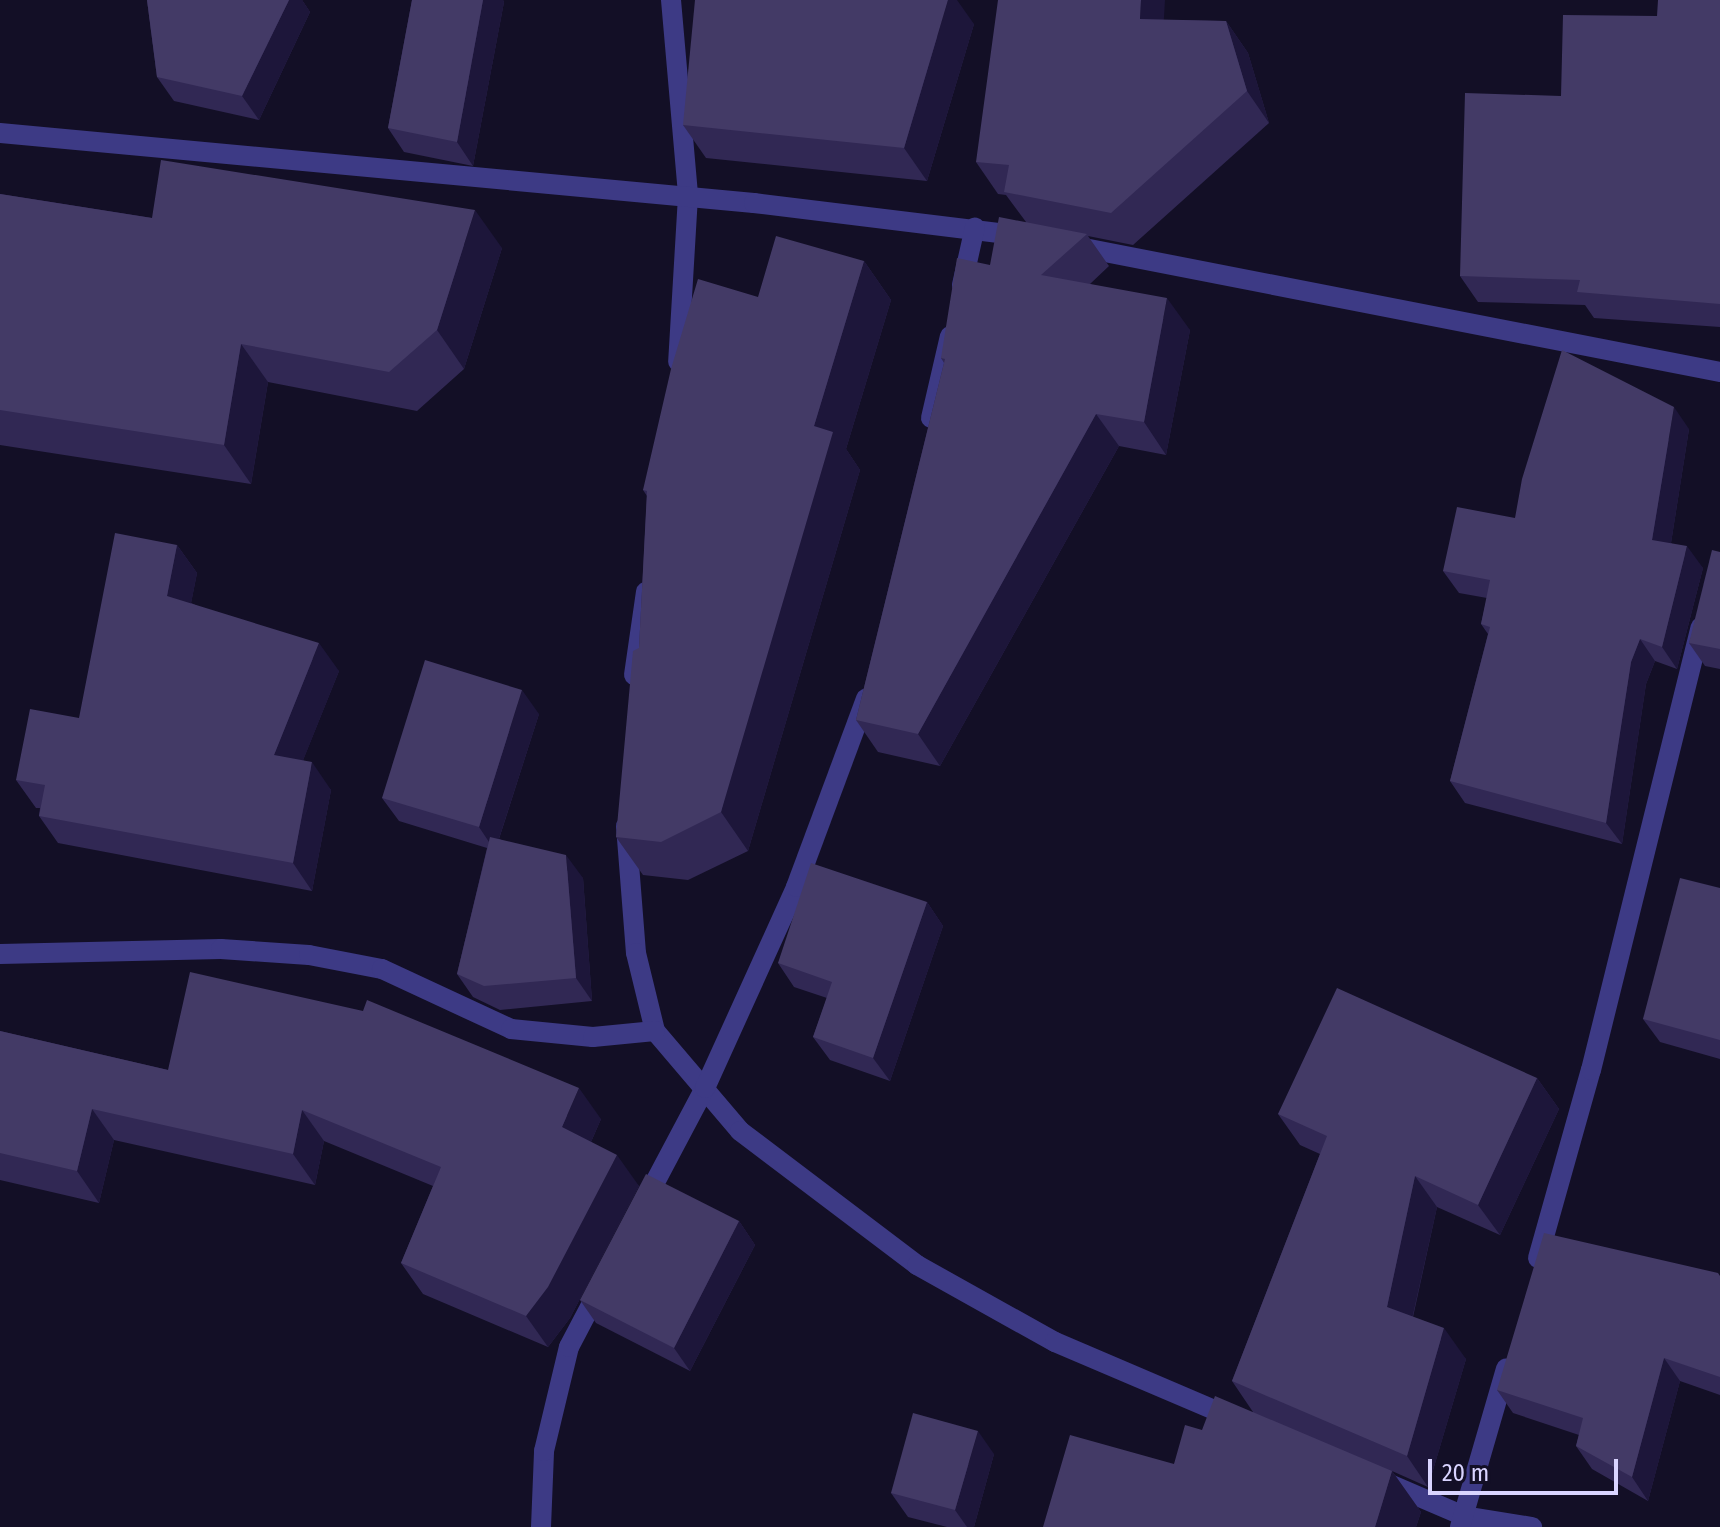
<!DOCTYPE html>
<html>
<head>
<meta charset="utf-8">
<style>
  body { margin:0 }
  #map { position:relative; width:1720px; height:1527px; overflow:hidden; background:#130f26; font-family:"Fira Sans Condensed",sans-serif }
  div>[style] { position:absolute }
  .minor>* { height:20px; margin:-10px; padding:0 10px; transform-origin:10px; border-radius:10px; background:#3d3a85 }
  .wall>* { inset:0; background:#312854 }
  .shaded-wall>* { inset:0; background:#1d163a }
  .building>* { inset:0; background:#433a66 }
  span { translate:-50% -50%; white-space:nowrap; text-align:center; line-height:1.15; -webkit-text-stroke:7px #130f26; paint-order:stroke }
  .scale { position:absolute; left:1428px; top:1459px; width:190px; height:36px; box-sizing:border-box; border:4px solid #d9d4ff; border-top:0; padding-left:10px; font-size:24px; line-height:28px; white-space:nowrap; color:#d9d4ff; -webkit-text-stroke:6px #130f26; paint-order:stroke }
</style>
</head>
<body>
<div id="map">
  <div class="minor">
    <div style="left:671px;top:0;width:197px;rotate:85deg"></div>
    <div style="left:688px;top:196px;width:166px;rotate:93.4deg"></div>
    <div style="left:0;top:133px;width:757px;rotate:5.3deg"></div>
    <div style="left:754px;top:203px;width:271px;rotate:7deg"></div>
    <div style="left:1074px;top:246px;width:658px;rotate:11.04deg"></div>
    <div style="left:962px;top:285px;width:59px;rotate:-77.4deg"></div>
    <div style="left:931px;top:418px;width:84px;rotate:-77deg"></div>
    <div style="left:634px;top:675px;width:84px;rotate:-81.8deg"></div>
    <div style="left:626px;top:826px;width:127px;rotate:85.5deg"></div>
    <div style="left:636px;top:953px;width:80px;rotate:76.3deg"></div>
    <div style="left:655px;top:1031px;width:131px;rotate:49.6deg"></div>
    <div style="left:740px;top:1131px;width:222px;rotate:37.1deg"></div>
    <div style="left:917px;top:1265px;width:158px;rotate:29.2deg"></div>
    <div style="left:1055px;top:1342px;width:194px;rotate:23.1deg"></div>
    <div style="left:0;top:954px;width:221px;rotate:-1.3deg"></div>
    <div style="left:221px;top:949px;width:88px;rotate:3.9deg"></div>
    <div style="left:309px;top:955px;width:74px;rotate:10.9deg"></div>
    <div style="left:382px;top:969px;width:142px;rotate:24.9deg"></div>
    <div style="left:511px;top:1029px;width:82px;rotate:5.6deg"></div>
    <div style="left:593px;top:1037px;width:62px;rotate:-5.5deg"></div>
    <div style="left:644px;top:1203px;width:130px;rotate:-62.1deg"></div>
    <div style="left:705px;top:1088px;width:221px;rotate:-65.6deg"></div>
    <div style="left:796px;top:887px;width:201px;rotate:-69.6deg"></div>
    <div style="left:1538px;top:1258px;width:195px;rotate:-74.3deg"></div>
    <div style="left:1591px;top:1070px;width:456px;rotate:-76.1deg"></div>
    <div style="left:1380px;top:1480px;width:91px;rotate:23.2deg"></div>
    <div style="left:1464px;top:1516px;width:69px;rotate:9.2deg"></div>
    <div style="left:541px;top:1527px;width:76px;rotate:-87.7deg"></div>
    <div style="left:544px;top:1451px;width:107px;rotate:-76.5deg"></div>
    <div style="left:569px;top:1347px;width:67px;rotate:-62.3deg"></div>
    <div style="left:1460px;top:1527px;width:165px;rotate:-73.8deg"></div>
  </div>
  <div class="wall">
    <div style="clip-path:polygon(147px 0,302px 0,310px 12px,259px 120px,174px 101px,157px 77px)"></div>
    <div style="clip-path:polygon(412px 0,503px 0,504px 2px,473px 166px,404px 152px,388px 128px)"></div>
    <div style="clip-path:polygon(1720px 0,1720px 327px,1594px 318px,1585px 305px,1478px 302px,1460px 276px,1561px 96px,1657px 16px)"></div>
    <div style="clip-path:polygon(1164px 20px,1226px 21px,1248px 53px,1269px 123px,1133px 245px,1088px 236px,1109px 266px,1090px 284px,1190px 330px,1166px 455px,1119px 446px,940px 766px,878px 752px,856px 720px,944px 363px,941px 358px,990px 265px,1026px 222px,1006px 195px,998px 194px,976px 162px)"></div>
    <div style="clip-path:polygon(974px 24px,927px 181px,706px 158px,683px 125px)"></div>
    <div style="clip-path:polygon(0 194px,152px 218px,502px 248px,464px 369px,417px 411px,268px 382px,251px 484px,0 445px)"></div>
    <div style="clip-path:polygon(864px 261px,891px 300px,846px 449px,860px 470px,748px 851px,688px 880px,643px 875px,616px 837px,639px 648px,647px 496px,643px 490px,758px 297px)"></div>
    <div style="clip-path:polygon(1689px 429px,1671px 543px,1703px 568px,1677px 669px,1655px 661px,1646px 684px,1622px 844px,1465px 803px,1450px 781px,1488px 634px,1481px 624px,1487px 598px,1459px 593px,1443px 571px,1515px 518px)"></div>
    <div style="clip-path:polygon(177px 545px,197px 573px,191px 603px,339px 671px,303px 760px,331px 790px,312px 891px,58px 843px,39px 816px,40px 808px,36px 808px,16px 780px,79px 718px)"></div>
    <div style="clip-path:polygon(1720px 552px,1720px 669px,1705px 666px,1689px 643px)"></div>
    <div style="clip-path:polygon(539px 714px,499px 839px,583px 878px,592px 1001px,500px 1010px,473px 997px,457px 974px,487px 848px,399px 821px,382px 798px)"></div>
    <div style="clip-path:polygon(1720px 888px,1720px 1059px,1660px 1042px,1643px 1019px)"></div>
    <div style="clip-path:polygon(927px 902px,943px 926px,890px 1081px,830px 1060px,813px 1037px,827px 998px,794px 987px,778px 963px)"></div>
    <div style="clip-path:polygon(0 1031px,168px 1070px,601px 1119px,591px 1142px,639px 1186px,570px 1318px,548px 1347px,423px 1294px,401px 1263px,433px 1186px,324px 1141px,315px 1185px,114px 1140px,99px 1203px,0 1180px)"></div>
    <div style="clip-path:polygon(1537px 1078px,1559px 1109px,1500px 1235px,1437px 1207px,1413px 1317px,1466px 1359px,1428px 1487px,1392px 1471px,1421px 1512px,1416px 1527px,1043px 1527px,1174px 1464px,1202px 1430px,1253px 1412px,1232px 1381px,1320px 1154px,1300px 1145px,1278px 1114px)"></div>
    <div style="clip-path:polygon(739px 1221px,755px 1245px,690px 1371px,596px 1323px,580px 1300px)"></div>
    <div style="clip-path:polygon(1720px 1276px,1720px 1395px,1680px 1381px,1648px 1501px,1592px 1469px,1576px 1446px,1579px 1435px,1513px 1413px,1497px 1390px)"></div>
    <div style="clip-path:polygon(994px 1454px,974px 1527px,947px 1527px,908px 1517px,891px 1493px)"></div>
  </div>
  <div class="shaded-wall">
    <div style="clip-path:polygon(289px 0,302px 0,310px 12px,259px 120px,242px 96px)"></div>
    <div style="clip-path:polygon(483px 0,503px 0,504px 2px,473px 166px,457px 142px)"></div>
    <div style="clip-path:polygon(948px 0,957px 0,974px 24px,927px 181px,904px 148px)"></div>
    <div style="clip-path:polygon(1141px 0,1165px 0,1162px 51px,1140px 19px)"></div>
    <div style="clip-path:polygon(1226px 21px,1248px 53px,1269px 123px,1247px 91px)"></div>
    <div style="clip-path:polygon(475px 210px,502px 248px,464px 369px,437px 330px)"></div>
    <div style="clip-path:polygon(864px 261px,891px 300px,846px 449px,860px 470px,748px 851px,721px 812px,814px 426px)"></div>
    <div style="clip-path:polygon(1167px 298px,1190px 330px,1166px 455px,1144px 422px)"></div>
    <div style="clip-path:polygon(241px 344px,268px 382px,251px 484px,224px 445px)"></div>
    <div style="clip-path:polygon(1674px 407px,1689px 429px,1668px 562px,1652px 540px)"></div>
    <div style="clip-path:polygon(1096px 414px,1119px 446px,940px 766px,918px 734px)"></div>
    <div style="clip-path:polygon(177px 545px,197px 573px,187px 624px,167px 596px)"></div>
    <div style="clip-path:polygon(1687px 546px,1703px 568px,1677px 669px,1662px 647px)"></div>
    <div style="clip-path:polygon(1640px 639px,1655px 661px,1646px 684px,1622px 844px,1606px 823px,1631px 662px)"></div>
    <div style="clip-path:polygon(319px 643px,339px 671px,294px 783px,274px 755px)"></div>
    <div style="clip-path:polygon(522px 690px,539px 714px,495px 851px,479px 827px)"></div>
    <div style="clip-path:polygon(312px 762px,331px 790px,312px 891px,293px 863px)"></div>
    <div style="clip-path:polygon(566px 855px,583px 878px,592px 1001px,576px 978px)"></div>
    <div style="clip-path:polygon(927px 902px,943px 926px,890px 1081px,873px 1058px)"></div>
    <div style="clip-path:polygon(1537px 1078px,1559px 1109px,1500px 1235px,1478px 1205px)"></div>
    <div style="clip-path:polygon(579px 1088px,601px 1119px,584px 1158px,562px 1127px)"></div>
    <div style="clip-path:polygon(92px 1109px,114px 1140px,99px 1203px,77px 1171px)"></div>
    <div style="clip-path:polygon(302px 1110px,324px 1141px,315px 1185px,293px 1154px)"></div>
    <div style="clip-path:polygon(617px 1155px,639px 1186px,570px 1318px,548px 1347px,526px 1316px)"></div>
    <div style="clip-path:polygon(1415px 1176px,1437px 1207px,1408px 1337px,1387px 1307px)"></div>
    <div style="clip-path:polygon(739px 1221px,755px 1245px,690px 1371px,674px 1348px)"></div>
    <div style="clip-path:polygon(1444px 1328px,1466px 1359px,1428px 1487px,1407px 1456px)"></div>
    <div style="clip-path:polygon(1664px 1358px,1680px 1381px,1648px 1501px,1632px 1477px)"></div>
    <div style="clip-path:polygon(978px 1431px,994px 1454px,974px 1527px,967px 1527px,955px 1510px)"></div>
    <div style="clip-path:polygon(1392px 1471px,1421px 1512px,1416px 1527px,1375px 1527px)"></div>
  </div>
  <div class="building">
    <div style="clip-path:polygon(147px 0,289px 0,242px 96px,157px 77px)"></div>
    <div style="clip-path:polygon(412px 0,483px 0,457px 142px,388px 128px)"></div>
    <div style="clip-path:polygon(695px 0,948px 0,904px 148px,683px 125px)"></div>
    <div style="clip-path:polygon(998px 0,1141px 0,1140px 19px,1226px 21px,1247px 91px,1111px 213px,1004px 192px,1009px 165px,976px 162px)"></div>
    <div style="clip-path:polygon(1658px 0,1720px 0,1720px 304px,1577px 292px,1580px 280px,1460px 276px,1465px 93px,1561px 96px,1563px 15px,1657px 16px)"></div>
    <div style="clip-path:polygon(161px 160px,475px 210px,437px 330px,389px 372px,241px 344px,224px 445px,0 410px,0 194px,152px 218px)"></div>
    <div style="clip-path:polygon(999px 217px,1087px 234px,1041px 275px,1167px 298px,1144px 422px,1096px 414px,918px 734px,856px 720px,945px 359px,941px 358px,957px 258px,990px 265px)"></div>
    <div style="clip-path:polygon(776px 236px,864px 261px,814px 426px,833px 432px,721px 812px,661px 842px,616px 837px,633px 651px,639px 648px,647px 491px,643px 490px,671px 369px,698px 279px,758px 297px)"></div>
    <div style="clip-path:polygon(1562px 350px,1674px 407px,1652px 540px,1687px 546px,1662px 647px,1640px 639px,1631px 662px,1606px 823px,1450px 781px,1490px 627px,1481px 624px,1490px 580px,1443px 571px,1457px 507px,1515px 518px,1522px 479px)"></div>
    <div style="clip-path:polygon(115px 533px,177px 545px,167px 596px,319px 643px,274px 755px,312px 762px,293px 863px,39px 816px,45px 785px,16px 780px,30px 709px,79px 718px)"></div>
    <div style="clip-path:polygon(1712px 550px,1720px 552px,1720px 649px,1689px 643px)"></div>
    <div style="clip-path:polygon(425px 660px,522px 690px,479px 827px,382px 798px)"></div>
    <div style="clip-path:polygon(490px 837px,566px 855px,576px 978px,484px 986px,457px 974px)"></div>
    <div style="clip-path:polygon(811px 863px,927px 902px,873px 1058px,813px 1037px,832px 982px,778px 963px)"></div>
    <div style="clip-path:polygon(1680px 878px,1720px 888px,1720px 1040px,1643px 1019px)"></div>
    <div style="clip-path:polygon(190px 972px,363px 1011px,367px 1000px,579px 1088px,562px 1127px,617px 1155px,548px 1287px,526px 1316px,401px 1263px,441px 1167px,302px 1110px,293px 1154px,92px 1109px,77px 1171px,0 1153px,0 1031px,168px 1070px)"></div>
    <div style="clip-path:polygon(1337px 988px,1537px 1078px,1478px 1205px,1415px 1176px,1387px 1307px,1444px 1328px,1407px 1456px,1232px 1381px,1327px 1136px,1278px 1114px)"></div>
    <div style="clip-path:polygon(646px 1174px,739px 1221px,674px 1348px,580px 1300px)"></div>
    <div style="clip-path:polygon(1544px 1233px,1718px 1273px,1720px 1276px,1720px 1377px,1664px 1358px,1632px 1477px,1576px 1446px,1583px 1418px,1497px 1390px)"></div>
    <div style="clip-path:polygon(1215px 1396px,1392px 1471px,1375px 1527px,1043px 1527px,1070px 1435px,1174px 1464px,1185px 1425px,1202px 1430px)"></div>
    <div style="clip-path:polygon(913px 1413px,978px 1431px,955px 1510px,891px 1493px)"></div>
  </div>
  <div class="scale">20 m</div>
</div>
</body>
</html>
